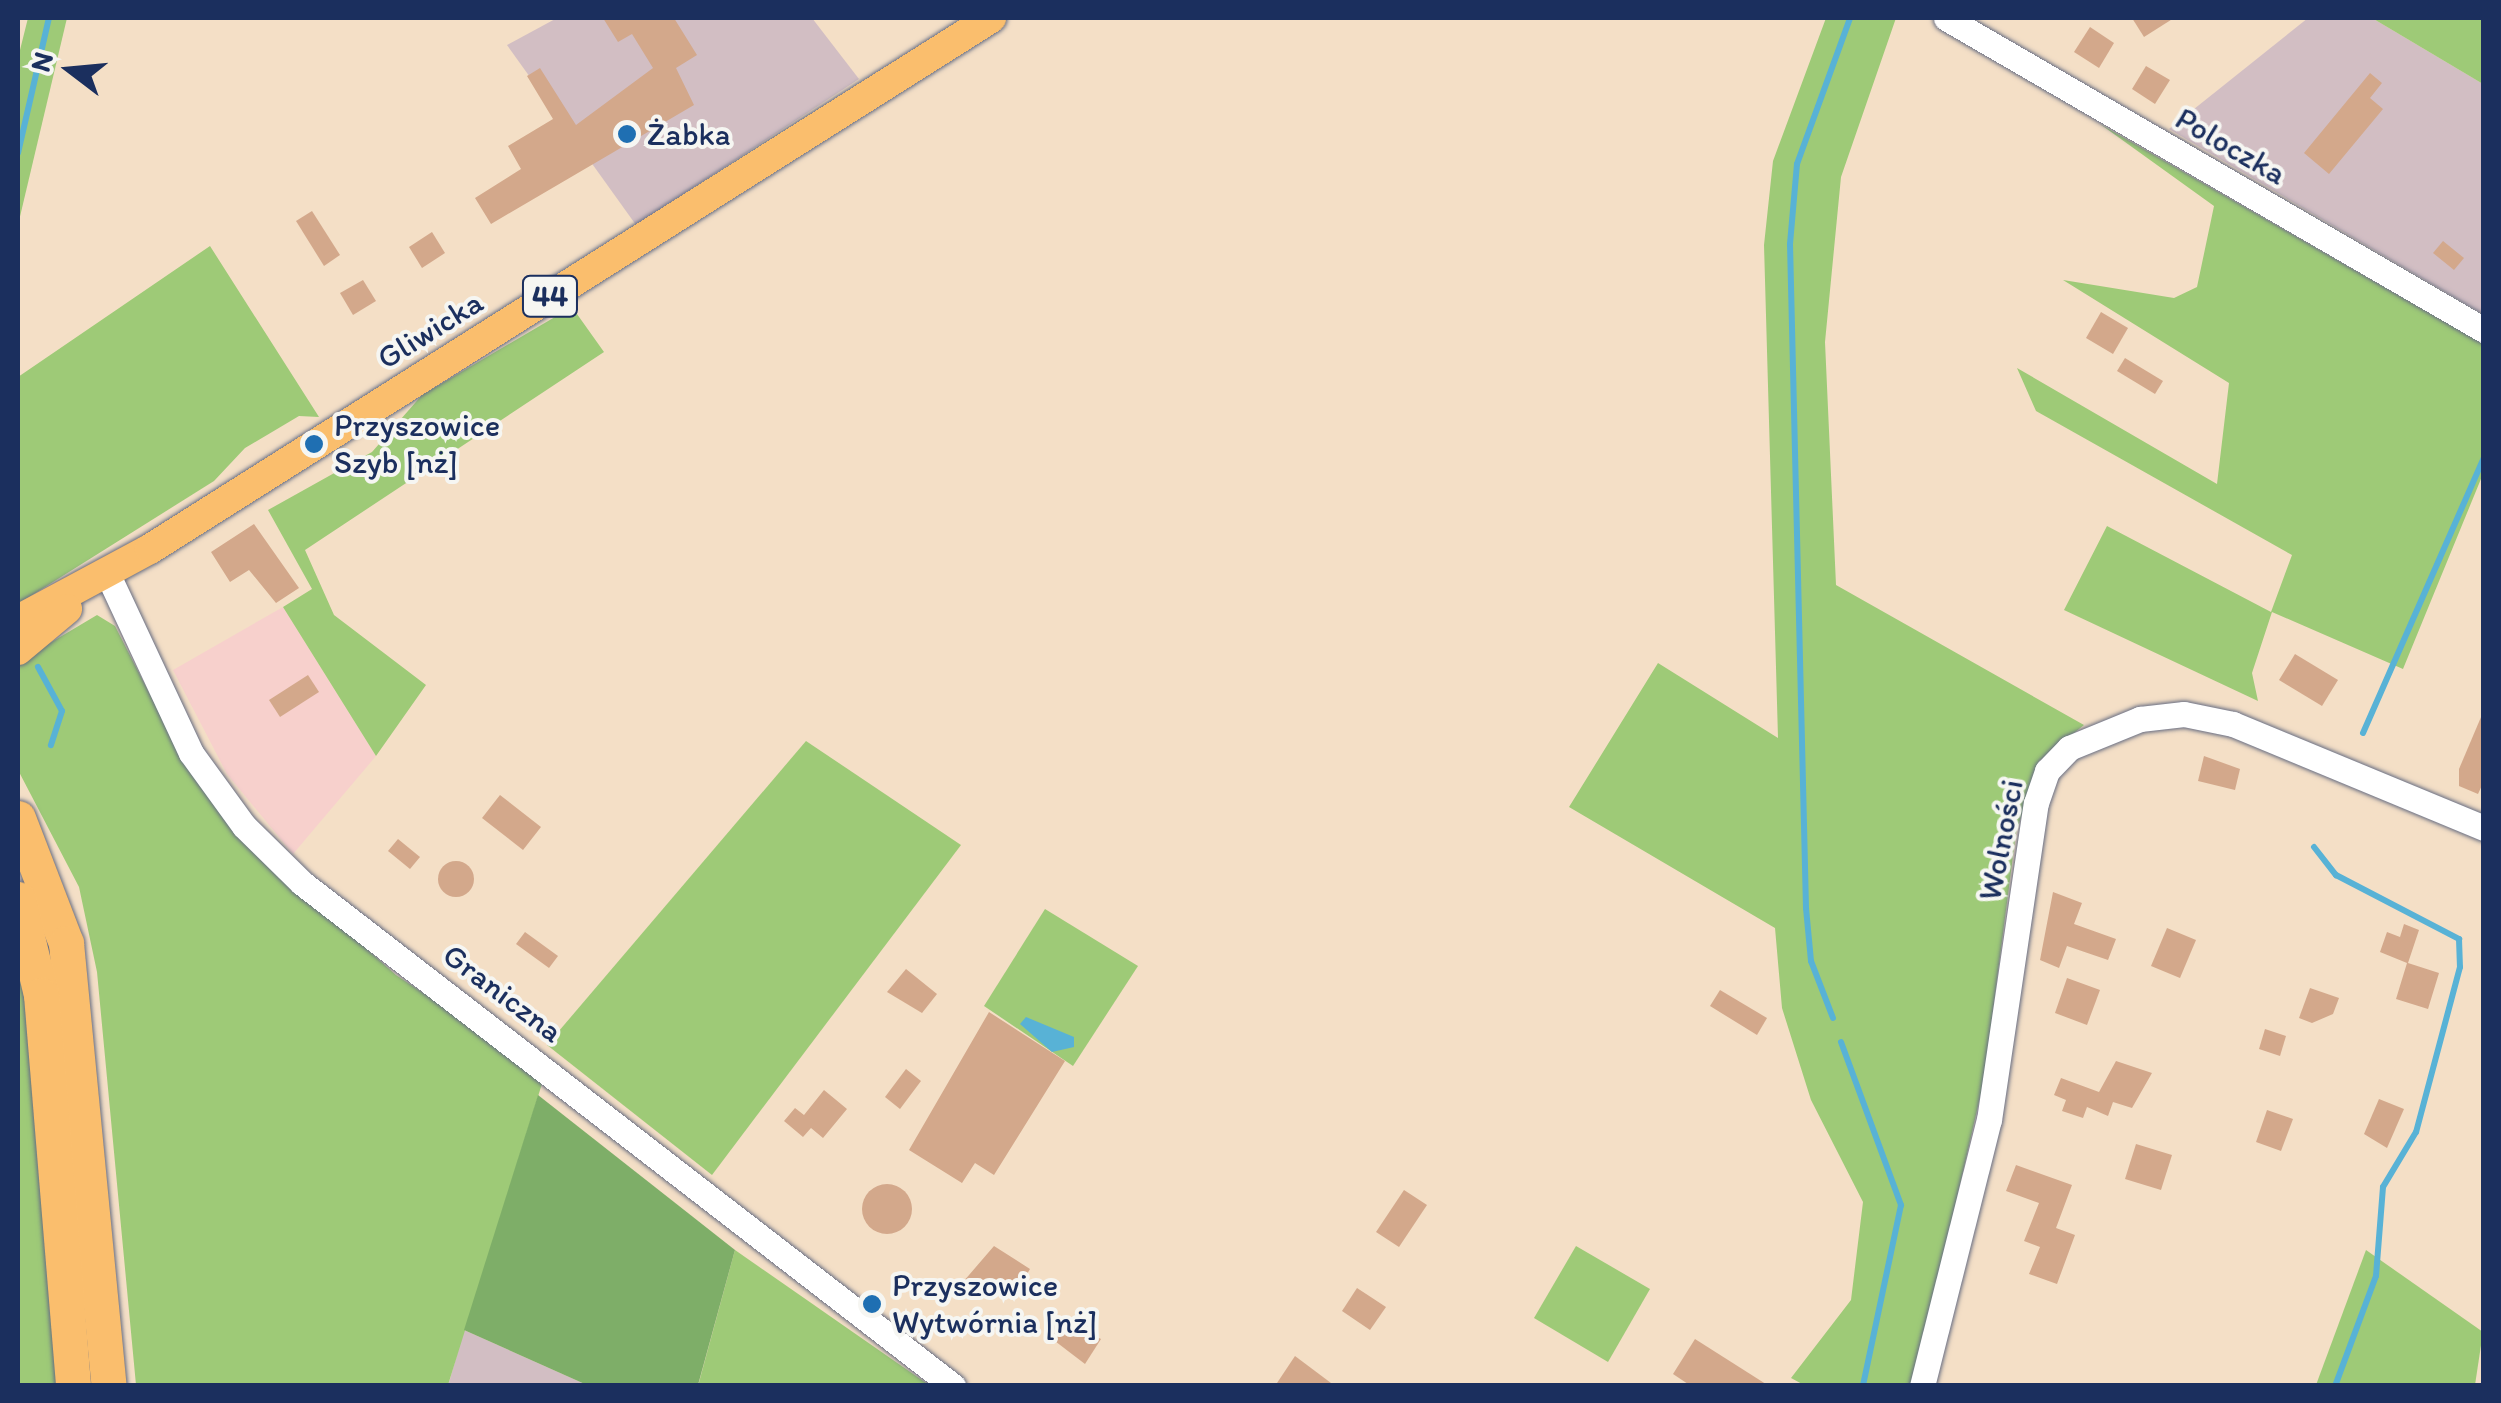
<!DOCTYPE html>
<html>
<head>
<meta charset="utf-8">
<style>
  body { margin:0 }
  #map { position:relative; width:2501px; height:1403px; overflow:hidden; background:#f4dfc6; font-family:Itim,sans-serif }
  div>[style] { position:absolute }
  .built>* { inset:0; background:#f7d0cc }
  .industrial>* { inset:0; background:#d2bec3 }
  .green>* { inset:0; background:#9eca77 }
  .forest>* { inset:0; background:#7eae68 }
  .water>* { inset:0; background:#58b2d6 }
  .stream>* { height:6px; margin:-3px; padding:0 3px; transform-origin:3px; border-radius:3px; background:#58b2d6 }
  .building>* { inset:0; background:#d3a88b }
  .round { border-radius:50% }
  .roads { filter:drop-shadow(0 0 2px #676d82) drop-shadow(0 0 2px #676d82) }
  .minor>* { height:25px; margin:-12.5px; padding:0 12.5px; transform-origin:12.5px; border-radius:12.5px; background:#fff }
  .major>* { height:30px; margin:-15px; padding:0 15px; transform-origin:15px; border-radius:15px; background:#fabe6d }
  .highway>* { height:35px; margin:-17.5px; padding:0 17.5px; transform-origin:17.5px; border-radius:17.5px; background:#fabe6d }
  .dots>* { width:28px; height:28px; translate:-50% -50%; box-sizing:border-box; border:5px solid #f6f6f2; border-radius:50% }
  span { translate:-50% -50%; white-space:nowrap; text-align:center; line-height:1.15; -webkit-text-stroke:8px #f6f6f2; paint-order:stroke }
  .shield-label span { padding:2px 8px; background:#f6f6f2; border:2px solid; border-radius:8px; -webkit-text-stroke-width:0 }
  .shield-label { font-size:30px; color:#1b2f5e; font-weight:700 }
  .poi-label { font-size:32px; color:#1b2f5e }
  .left { translate:0 -50%; text-align:left }
  .street-label { font-size:32px; color:#1b2f5e }
  .frame { position:absolute; inset:0; border:20px solid #1b2f5e; pointer-events:none }
  .north { position:absolute; left:20px; top:20px; width:100px; height:100px; -webkit-text-stroke:8px #f6f6f2; paint-order:stroke; rotate:286deg; font-size:28px; font-weight:700; line-height:40px; text-align:center; color:#1b2f5e }
  .north::after { content:''; display:block; margin:auto; width:35px; height:45px; background:#1b2f5e; clip-path:polygon(50% 0,100% 100%,50% 72%,0 100%) }
</style>
</head>
<body>
<div id="map">
  <div class="built">
    <div style="clip-path:polygon(283px 607px,376px 756px,293px 854px,227px 774px,173px 670px)"></div>
  </div>
  <div class="industrial">
    <div style="clip-path:polygon(557px 18px,812px 18px,859px 79px,636px 225px,507px 45px)"></div>
    <div style="clip-path:polygon(2308px 18px,2372px 18px,2483px 84px,2483px 314px,2169px 129px)"></div>
    <div style="clip-path:polygon(464px 1330px,587px 1385px,448px 1386px)"></div>
  </div>
  <div class="green">
    <div style="clip-path:polygon(28px 18px,67px 18px,18px 225px,18px 58px)"></div>
    <div style="clip-path:polygon(1826px 18px,1896px 18px,1841px 177px,1825px 342px,1836px 585px,2084px 725px,2039px 761px,2016px 833px,1984px 1080px,1914px 1385px,1804px 1385px,1791px 1378px,1851px 1300px,1863px 1202px,1811px 1100px,1782px 1008px,1775px 928px,1569px 807px,1658px 663px,1778px 738px,1764px 245px,1773px 161px)"></div>
    <div style="clip-path:polygon(2372px 18px,2483px 18px,2483px 84px)"></div>
    <div style="clip-path:polygon(2100px 124px,2483px 344px,2483px 474px,2403px 669px,2272px 612px,2252px 673px,2258px 701px,2064px 610px,2107px 526px,2271px 612px,2292px 555px,2036px 411px,2017px 368px,2217px 484px,2229px 383px,2063px 280px,2174px 298px,2197px 287px,2214px 206px)"></div>
    <div style="clip-path:polygon(210px 246px,319px 417px,299px 416px,245px 448px,214px 481px,18px 604px,18px 377px)"></div>
    <div style="clip-path:polygon(572px 307px,604px 352px,305px 550px,334px 615px,426px 685px,376px 756px,283px 607px,312px 589px,268px 510px,372px 452px,422px 395px)"></div>
    <div style="clip-path:polygon(97px 615px,115px 626px,185px 763px,239px 836px,396px 975px,545px 1074px,448px 1385px,136px 1385px,97px 972px,79px 887px,18px 770px,18px 662px)"></div>
    <div style="clip-path:polygon(806px 741px,961px 845px,712px 1175px,547px 1045px)"></div>
    <div style="clip-path:polygon(1045px 909px,1138px 966px,1073px 1066px,984px 1006px)"></div>
    <div style="clip-path:polygon(18px 957px,29px 1011px,61px 1385px,18px 1385px)"></div>
    <div style="clip-path:polygon(1576px 1246px,1650px 1289px,1608px 1362px,1534px 1318px)"></div>
    <div style="clip-path:polygon(735px 1250px,929px 1385px,698px 1386px)"></div>
    <div style="clip-path:polygon(2366px 1250px,2483px 1332px,2475px 1385px,2316px 1385px)"></div>
  </div>
  <div class="forest">
    <div style="clip-path:polygon(538px 1095px,735px 1250px,698px 1385px,587px 1385px,464px 1330px)"></div>
  </div>
  <div class="water">
    <div style="clip-path:polygon(1026px 1017px,1074px 1037px,1074px 1047px,1052px 1052px,1020px 1024px)"></div>
  </div>
  <div class="stream">
    <div style="left:18px;top:153px;width:139px;rotate:-77.1deg"></div>
    <div style="left:38px;top:667px;width:50px;rotate:61.4deg"></div>
    <div style="left:62px;top:711px;width:36px;rotate:108deg"></div>
    <div style="left:2363px;top:733px;width:301px;rotate:-66.3deg"></div>
    <div style="left:2314px;top:847px;width:36px;rotate:52deg"></div>
    <div style="left:2336px;top:875px;width:139px;rotate:27.5deg"></div>
    <div style="left:2459px;top:939px;width:28px;rotate:88deg"></div>
    <div style="left:2460px;top:967px;width:171px;rotate:104.9deg"></div>
    <div style="left:2416px;top:1132px;width:64px;rotate:121deg"></div>
    <div style="left:2383px;top:1187px;width:89px;rotate:94.5deg"></div>
    <div style="left:2376px;top:1276px;width:117px;rotate:110.4deg"></div>
    <div style="left:1833px;top:1018px;width:61px;rotate:-111.1deg"></div>
    <div style="left:1811px;top:961px;width:53px;rotate:-95.4deg"></div>
    <div style="left:1806px;top:908px;width:664px;rotate:-91.38deg"></div>
    <div style="left:1790px;top:244px;width:80px;rotate:-85deg"></div>
    <div style="left:1797px;top:164px;width:155px;rotate:-70deg"></div>
    <div style="left:1841px;top:1042px;width:174px;rotate:69.8deg"></div>
    <div style="left:1901px;top:1205px;width:185px;rotate:101.9deg"></div>
  </div>
  <div class="building">
    <div style="clip-path:polygon(603px 18px,674px 18px,697px 55px,676px 68px,694px 105px,491px 224px,475px 198px,521px 169px,508px 146px,553px 119px,527px 76px,540px 68px,576px 125px,653px 68px,632px 34px,618px 42px)"></div>
    <div style="clip-path:polygon(2132px 18px,2174px 18px,2144px 37px)"></div>
    <div style="clip-path:polygon(2090px 27px,2114px 43px,2099px 68px,2074px 52px)"></div>
    <div style="clip-path:polygon(2146px 66px,2170px 80px,2155px 104px,2132px 89px)"></div>
    <div style="clip-path:polygon(2370px 73px,2382px 83px,2370px 98px,2383px 109px,2329px 174px,2304px 153px)"></div>
    <div style="clip-path:polygon(312px 211px,340px 255px,324px 266px,296px 221px)"></div>
    <div style="clip-path:polygon(432px 232px,445px 253px,422px 268px,409px 247px)"></div>
    <div style="clip-path:polygon(2443px 241px,2464px 258px,2454px 270px,2433px 253px)"></div>
    <div style="clip-path:polygon(363px 280px,376px 301px,353px 315px,340px 293px)"></div>
    <div style="clip-path:polygon(2101px 312px,2128px 328px,2113px 354px,2086px 338px)"></div>
    <div style="clip-path:polygon(2125px 358px,2163px 381px,2155px 394px,2117px 371px)"></div>
    <div style="clip-path:polygon(254px 524px,299px 588px,276px 603px,249px 570px,230px 582px,211px 552px)"></div>
    <div style="clip-path:polygon(2295px 654px,2338px 680px,2322px 706px,2279px 680px)"></div>
    <div style="clip-path:polygon(308px 675px,319px 692px,280px 717px,269px 700px)"></div>
    <div style="clip-path:polygon(2484px 710px,2484px 781px,2478px 794px,2459px 786px,2459px 769px)"></div>
    <div style="clip-path:polygon(2204px 756px,2240px 769px,2235px 790px,2198px 781px)"></div>
    <div style="clip-path:polygon(500px 795px,541px 827px,523px 850px,482px 818px)"></div>
    <div style="clip-path:polygon(398px 839px,420px 857px,410px 869px,388px 851px)"></div>
    <div class="round" style="left:438px;top:861px;width:36px;height:36px"></div>
    <div style="clip-path:polygon(2053px 892px,2082px 903px,2074px 924px,2116px 939px,2108px 960px,2067px 946px,2059px 968px,2040px 960px)"></div>
    <div style="clip-path:polygon(2404px 924px,2419px 930px,2408px 963px,2439px 973px,2428px 1009px,2396px 999px,2407px 963px,2380px 952px,2387px 932px,2400px 937px)"></div>
    <div style="clip-path:polygon(2167px 928px,2196px 940px,2180px 978px,2151px 966px)"></div>
    <div style="clip-path:polygon(525px 932px,558px 956px,549px 968px,516px 944px)"></div>
    <div style="clip-path:polygon(906px 969px,937px 994px,922px 1013px,887px 992px)"></div>
    <div style="clip-path:polygon(2067px 978px,2100px 990px,2087px 1025px,2055px 1013px)"></div>
    <div style="clip-path:polygon(2310px 988px,2339px 998px,2333px 1014px,2312px 1023px,2299px 1018px)"></div>
    <div style="clip-path:polygon(1720px 990px,1767px 1018px,1757px 1035px,1710px 1006px)"></div>
    <div style="clip-path:polygon(989px 1012px,1065px 1061px,994px 1175px,975px 1163px,962px 1183px,909px 1150px)"></div>
    <div style="clip-path:polygon(2265px 1029px,2286px 1036px,2280px 1056px,2259px 1049px)"></div>
    <div style="clip-path:polygon(2116px 1061px,2152px 1073px,2132px 1108px,2113px 1102px,2108px 1116px,2087px 1107px,2083px 1118px,2062px 1111px,2066px 1100px,2054px 1095px,2061px 1078px,2099px 1092px)"></div>
    <div style="clip-path:polygon(906px 1069px,921px 1081px,900px 1109px,885px 1097px)"></div>
    <div style="clip-path:polygon(824px 1090px,847px 1109px,823px 1138px,811px 1128px,803px 1137px,784px 1121px,795px 1108px,804px 1115px)"></div>
    <div style="clip-path:polygon(2379px 1099px,2404px 1109px,2387px 1148px,2364px 1134px)"></div>
    <div style="clip-path:polygon(2267px 1110px,2293px 1119px,2281px 1151px,2256px 1142px)"></div>
    <div style="clip-path:polygon(2136px 1144px,2172px 1155px,2161px 1190px,2125px 1179px)"></div>
    <div style="clip-path:polygon(2016px 1165px,2072px 1185px,2056px 1228px,2075px 1235px,2057px 1284px,2029px 1274px,2040px 1247px,2024px 1241px,2039px 1203px,2006px 1191px)"></div>
    <div class="round" style="left:862px;top:1184px;width:50px;height:50px"></div>
    <div style="clip-path:polygon(1404px 1190px,1427px 1205px,1399px 1247px,1376px 1232px)"></div>
    <div style="clip-path:polygon(994px 1246px,1030px 1269px,1014px 1296px,988px 1280px,980px 1293px,963px 1282px)"></div>
    <div style="clip-path:polygon(1357px 1288px,1386px 1307px,1370px 1330px,1342px 1311px)"></div>
    <div style="clip-path:polygon(1059px 1318px,1101px 1339px,1085px 1364px,1047px 1335px)"></div>
    <div style="clip-path:polygon(1695px 1339px,1769px 1386px,1691px 1386px,1673px 1374px)"></div>
    <div style="clip-path:polygon(1295px 1356px,1335px 1386px,1275px 1386px)"></div>
  </div>
  <div class="roads">
    <div class="minor">
      <div style="left:1946px;top:18px;width:622px;rotate:30.11deg"></div>
      <div style="left:108px;top:575px;width:196px;rotate:65deg"></div>
      <div style="left:191px;top:753px;width:90px;rotate:54deg"></div>
      <div style="left:244px;top:826px;width:81px;rotate:44.5deg"></div>
      <div style="left:302px;top:883px;width:823px;rotate:37.69deg"></div>
      <div style="left:1922px;top:1386px;width:274px;rotate:-75.9deg"></div>
      <div style="left:1989px;top:1120px;width:320px;rotate:-81.6deg"></div>
      <div style="left:2036px;top:803px;width:34px;rotate:-71deg"></div>
      <div style="left:2047px;top:771px;width:32px;rotate:-46deg"></div>
      <div style="left:2069px;top:748px;width:77px;rotate:-22.2deg"></div>
      <div style="left:2140px;top:719px;width:44px;rotate:-6.5deg"></div>
      <div style="left:2184px;top:714px;width:50px;rotate:11.5deg"></div>
      <div style="left:2233px;top:724px;width:272px;rotate:22.5deg"></div>
    </div>
    <div class="major">
      <div style="left:18px;top:620px;width:150px;rotate:-28.3deg"></div>
      <div style="left:150px;top:549px;width:995px;rotate:-32.27deg"></div>
      <div style="left:18px;top:650px;width:64px;rotate:-39.9deg"></div>
    </div>
    <div class="highway">
      <div style="left:18px;top:818px;width:134px;rotate:69deg"></div>
      <div style="left:66px;top:943px;width:445px;rotate:84.5deg"></div>
      <div style="left:18px;top:899px;width:99px;rotate:76.5deg"></div>
      <div style="left:41px;top:995px;width:392px;rotate:85.3deg"></div>
    </div>
  </div>
  <div class="dots">
    <div style="left:627px;top:134px;background:#1f6fb2"></div>
    <div style="left:314px;top:444px;background:#1f6fb2"></div>
    <div style="left:872px;top:1304px;background:#1f6fb2"></div>
  </div>
  <div class="shield-label">
    <span style="left:550px;top:296px">44</span>
  </div>
  <div class="poi-label">
    <span class="left" style="left:647px;top:134px">Żabka</span>
    <span class="left" style="left:334px;top:444px">Przyszowice<br>Szyb [nż]</span>
    <span class="left" style="left:892px;top:1304px">Przyszowice<br>Wytwórnia [nż]</span>
  </div>
  <div class="street-label">
    <span style="left:2231px;top:146px;rotate:30deg">Poloczka</span>
    <span style="left:430px;top:330px;rotate:-32deg">Gliwicka</span>
    <span style="left:2001px;top:840px;rotate:-79deg">Wolności</span>
    <span style="left:503px;top:993px;rotate:37deg">Graniczna</span>
  </div>
  <div class="frame"></div>
  <div class="north">N</div>
</div>
</body>
</html>
